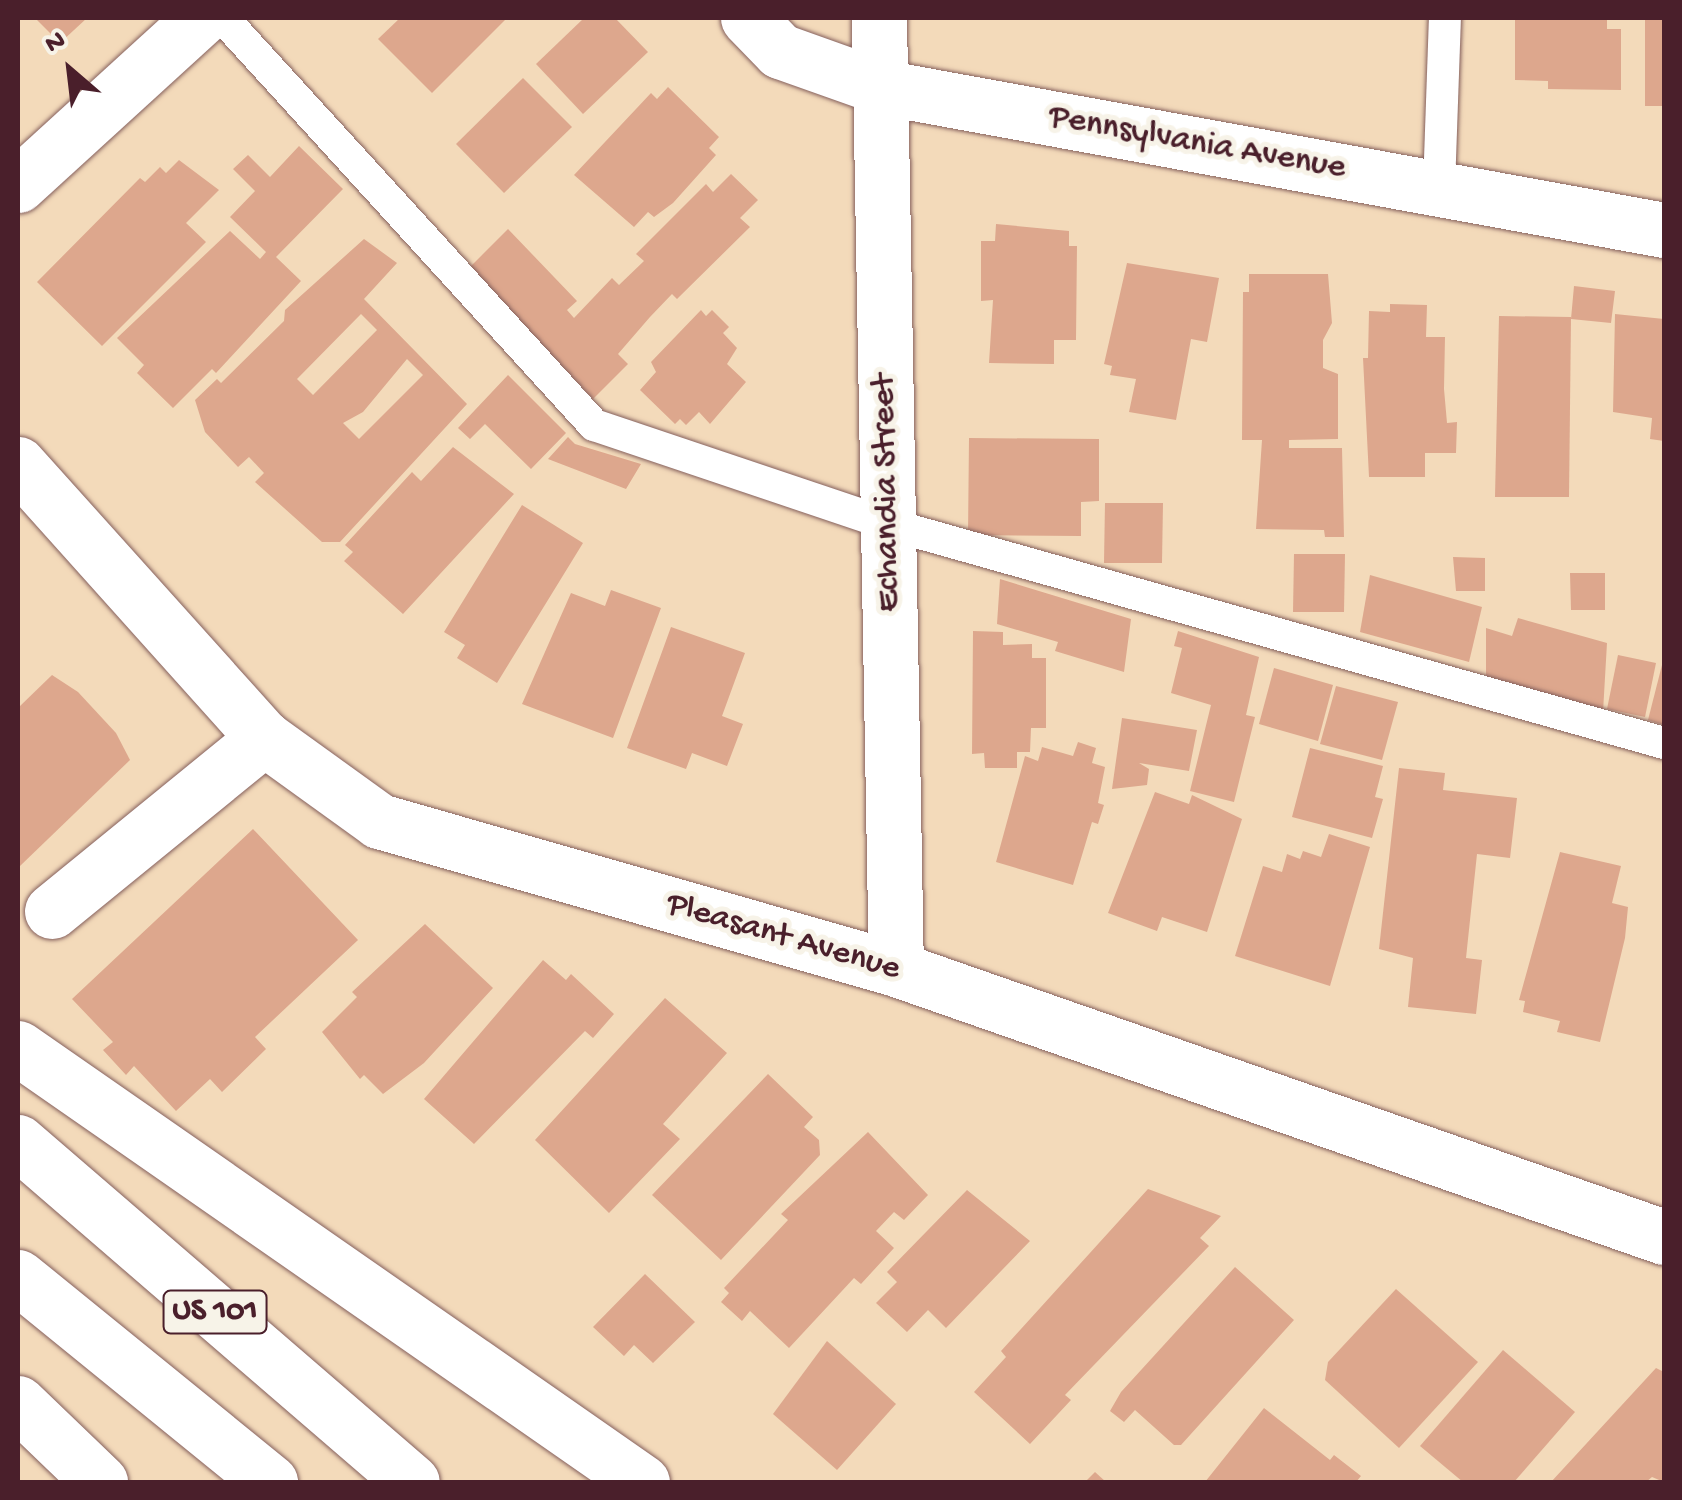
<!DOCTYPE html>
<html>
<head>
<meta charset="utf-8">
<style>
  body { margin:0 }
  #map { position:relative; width:1682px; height:1500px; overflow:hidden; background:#f3daba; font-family:"Gochi Hand",sans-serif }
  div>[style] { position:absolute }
  .building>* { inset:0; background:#dda78d }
  .roads { filter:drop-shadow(0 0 2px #85605d) drop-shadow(0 0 2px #85605d) }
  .lane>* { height:32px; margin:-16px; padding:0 16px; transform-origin:16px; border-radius:16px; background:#fff }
  .street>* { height:55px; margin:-27.5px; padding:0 27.5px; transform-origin:27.5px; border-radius:27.5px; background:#fff }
  .secondary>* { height:55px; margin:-27.5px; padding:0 27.5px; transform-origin:27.5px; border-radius:27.5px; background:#fff }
  .highway>* { height:55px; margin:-27.5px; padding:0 27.5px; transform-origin:27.5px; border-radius:27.5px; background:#fff }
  span { translate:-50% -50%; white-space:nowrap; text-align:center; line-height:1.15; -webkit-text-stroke:10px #f7f3e8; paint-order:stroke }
  .shield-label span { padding:2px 8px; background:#f7f3e8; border:2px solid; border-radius:8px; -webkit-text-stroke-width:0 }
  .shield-label { font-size:32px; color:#4a1f2b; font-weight:700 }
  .street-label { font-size:35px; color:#4a1f2b }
  .frame { position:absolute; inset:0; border:20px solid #4a1f2b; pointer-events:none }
  .north { position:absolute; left:20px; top:20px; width:100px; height:100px; -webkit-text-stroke:8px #f7f3e8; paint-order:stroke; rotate:332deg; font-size:28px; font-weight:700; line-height:40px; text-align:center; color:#4a1f2b }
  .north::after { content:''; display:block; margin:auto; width:35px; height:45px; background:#4a1f2b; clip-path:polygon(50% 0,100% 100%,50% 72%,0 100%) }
</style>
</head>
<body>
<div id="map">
  <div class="building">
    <div style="clip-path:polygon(35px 18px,87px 18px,60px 43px)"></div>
    <div style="clip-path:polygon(400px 18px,507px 18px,432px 93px,378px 39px)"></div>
    <div style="clip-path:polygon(584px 18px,615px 18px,648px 52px,583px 114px,536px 64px)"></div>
    <div style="clip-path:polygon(1515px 18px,1607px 18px,1607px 29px,1621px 29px,1621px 90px,1548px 89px,1548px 81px,1515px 80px)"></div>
    <div style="clip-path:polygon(1645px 18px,1664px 18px,1664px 106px,1645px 106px)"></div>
    <div style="clip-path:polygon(523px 78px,572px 127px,504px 193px,456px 144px)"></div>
    <div style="clip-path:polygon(668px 87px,719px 137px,709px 148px,716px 155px,673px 203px,654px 217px,648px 212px,634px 227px,574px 175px,651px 93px,657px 99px)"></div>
    <div style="clip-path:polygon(299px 146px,343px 189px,276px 257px,301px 281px,216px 373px,212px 369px,173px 408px,137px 373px,144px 365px,117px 338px,230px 231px,260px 259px,266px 252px,230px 217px,255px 191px,233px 169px,248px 155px,270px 177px)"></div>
    <div style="clip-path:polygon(179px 160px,219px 190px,186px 223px,206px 242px,102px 346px,37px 282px,140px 178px,145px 182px,160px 167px,166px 173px)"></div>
    <div style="clip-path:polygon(731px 174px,758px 200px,740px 218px,750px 227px,677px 299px,672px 294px,650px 317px,618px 354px,628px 364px,593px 399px,469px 268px,508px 229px,577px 301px,567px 310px,574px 318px,612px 278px,619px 285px,644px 261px,636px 254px,706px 184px,713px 192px)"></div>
    <div style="clip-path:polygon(996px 224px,1069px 231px,1069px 246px,1077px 246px,1076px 340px,1054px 340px,1054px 364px,989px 363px,993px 300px,981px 301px,981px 241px,995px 241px)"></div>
    <div style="clip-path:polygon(evenodd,364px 239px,397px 263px,364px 299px,467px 404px,340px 542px,322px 542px,255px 482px,264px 473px,249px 457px,238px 467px,205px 432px,195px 400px,217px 379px,221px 383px,284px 321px,285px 310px,364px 239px,361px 314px,377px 330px,313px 395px,297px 379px,361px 314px,364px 239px,407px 359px,423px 375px,359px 439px,343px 423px,363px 412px,407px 359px)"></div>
    <div style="clip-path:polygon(1127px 263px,1219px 278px,1207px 342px,1191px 339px,1176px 420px,1129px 412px,1136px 379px,1110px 375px,1112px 366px,1104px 364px)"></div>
    <div style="clip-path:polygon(1249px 274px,1328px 274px,1332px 323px,1323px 340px,1323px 368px,1338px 374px,1338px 439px,1289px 440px,1289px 448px,1342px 448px,1344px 537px,1325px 537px,1324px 530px,1256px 529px,1262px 440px,1242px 440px,1243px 292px,1249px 292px)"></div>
    <div style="clip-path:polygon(1574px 286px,1615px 291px,1611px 323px,1571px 319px)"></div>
    <div style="clip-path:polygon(1390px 304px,1427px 305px,1426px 337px,1445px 337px,1444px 389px,1447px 423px,1457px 422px,1456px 453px,1425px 453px,1425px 477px,1369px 477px,1363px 358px,1368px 358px,1369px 311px,1390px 312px)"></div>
    <div style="clip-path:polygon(701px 310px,706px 316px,712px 310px,729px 327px,723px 333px,737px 348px,727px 364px,746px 382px,710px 424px,699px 412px,686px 425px,680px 419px,675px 424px,640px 390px,656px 372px,651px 362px)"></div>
    <div style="clip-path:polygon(1615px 314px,1664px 319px,1664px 441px,1650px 439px,1652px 418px,1613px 412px)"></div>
    <div style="clip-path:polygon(1499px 316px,1571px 317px,1569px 497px,1495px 497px)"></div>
    <div style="clip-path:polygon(508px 375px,566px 433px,531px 469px,485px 424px,470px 439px,458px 428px)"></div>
    <div style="clip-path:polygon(568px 437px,575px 444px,641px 464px,626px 489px,548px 459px)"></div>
    <div style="clip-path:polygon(969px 438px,1099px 439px,1099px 501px,1081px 502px,1081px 536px,968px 535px)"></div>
    <div style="clip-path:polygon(453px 447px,514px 494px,403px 614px,344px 561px,353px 552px,345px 545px,412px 472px,421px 481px)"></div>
    <div style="clip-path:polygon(1105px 503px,1163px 503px,1162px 563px,1104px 563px)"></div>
    <div style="clip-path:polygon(522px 505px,583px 543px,497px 683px,457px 658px,465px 645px,444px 632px)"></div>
    <div style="clip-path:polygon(1294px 554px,1345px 554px,1344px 612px,1293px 612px)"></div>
    <div style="clip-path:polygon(1453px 557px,1485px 558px,1485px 591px,1456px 591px)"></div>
    <div style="clip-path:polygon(1570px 573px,1605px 573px,1605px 610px,1571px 610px)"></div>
    <div style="clip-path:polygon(1370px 575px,1482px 607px,1469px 662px,1360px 632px)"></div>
    <div style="clip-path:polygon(1000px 579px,1131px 619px,1124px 672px,1055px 651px,1058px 642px,997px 624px)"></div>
    <div style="clip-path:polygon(611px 590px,661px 608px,613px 738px,522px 704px,571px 593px,605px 606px)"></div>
    <div style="clip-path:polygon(1518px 618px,1607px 643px,1603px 712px,1486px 678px,1486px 628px,1512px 636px)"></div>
    <div style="clip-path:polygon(671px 627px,745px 653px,722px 716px,743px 724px,727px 766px,692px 753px,686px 769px,627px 748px)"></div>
    <div style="clip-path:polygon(973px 631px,1003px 632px,1003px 645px,1032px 644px,1032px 658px,1046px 658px,1046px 728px,1031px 728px,1030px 752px,1017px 752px,1017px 768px,985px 768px,984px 753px,972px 754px)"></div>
    <div style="clip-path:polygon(1178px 631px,1259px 657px,1246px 715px,1255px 717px,1234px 802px,1190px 791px,1211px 705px,1171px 693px,1182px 648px,1174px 646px)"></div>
    <div style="clip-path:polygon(1618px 655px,1656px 663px,1645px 717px,1607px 709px)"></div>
    <div style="clip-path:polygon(1663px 661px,1664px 661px,1664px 725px,1648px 720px)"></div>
    <div style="clip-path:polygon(1274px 668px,1333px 685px,1318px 741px,1259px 724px)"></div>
    <div style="clip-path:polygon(52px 675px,78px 692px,116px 733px,130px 760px,20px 866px,18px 708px)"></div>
    <div style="clip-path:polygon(1336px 686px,1398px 702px,1382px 760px,1320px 744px)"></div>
    <div style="clip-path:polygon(1122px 718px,1197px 730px,1189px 771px,1139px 763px,1149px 769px,1147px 785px,1112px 789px)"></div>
    <div style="clip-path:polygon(1078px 742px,1096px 748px,1092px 763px,1105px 767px,1098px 803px,1104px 805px,1098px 824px,1092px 822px,1073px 885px,996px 862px,1025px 756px,1038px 761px,1042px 747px,1073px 756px)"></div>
    <div style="clip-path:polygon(1310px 748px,1383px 766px,1375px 797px,1383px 799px,1372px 838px,1292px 817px)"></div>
    <div style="clip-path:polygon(1399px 768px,1445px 773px,1443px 790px,1517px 798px,1510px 858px,1477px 854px,1466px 958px,1482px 960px,1476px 1014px,1408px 1007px,1413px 958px,1379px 949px)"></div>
    <div style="clip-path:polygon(1155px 792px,1189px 804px,1192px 795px,1242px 819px,1207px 932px,1162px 917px,1157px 931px,1108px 913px)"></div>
    <div style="clip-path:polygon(253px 829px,358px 940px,255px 1037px,266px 1049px,222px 1092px,210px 1079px,176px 1111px,134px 1066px,126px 1075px,103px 1050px,113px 1042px,72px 999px)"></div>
    <div style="clip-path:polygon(1329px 834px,1370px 847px,1330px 986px,1235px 956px,1263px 866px,1282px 872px,1287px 854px,1300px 859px,1303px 851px,1321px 857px)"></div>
    <div style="clip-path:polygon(1560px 852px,1621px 866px,1612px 903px,1628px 907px,1625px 938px,1600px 1042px,1557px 1032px,1560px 1021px,1523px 1012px,1525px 1001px,1519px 1000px)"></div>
    <div style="clip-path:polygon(425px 924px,493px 988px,424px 1063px,383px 1094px,364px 1075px,360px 1079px,322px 1032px,357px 997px,352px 992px)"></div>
    <div style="clip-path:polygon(543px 960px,566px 980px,571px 974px,614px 1014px,593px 1038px,585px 1031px,474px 1144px,424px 1099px)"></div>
    <div style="clip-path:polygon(665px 998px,727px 1053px,663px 1124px,680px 1139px,609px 1213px,535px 1140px)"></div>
    <div style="clip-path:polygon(768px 1074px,813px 1117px,804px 1127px,819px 1140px,820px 1155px,721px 1260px,652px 1195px)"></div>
    <div style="clip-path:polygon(868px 1132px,928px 1195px,904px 1220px,894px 1212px,876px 1231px,894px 1248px,861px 1284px,854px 1278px,789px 1348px,750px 1311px,742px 1321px,721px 1302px,729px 1293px,724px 1288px,788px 1220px,781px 1214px)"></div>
    <div style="clip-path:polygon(1148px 1189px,1221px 1216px,1200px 1238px,1209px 1246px,1065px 1395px,1071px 1400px,1030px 1444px,974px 1392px,1006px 1357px,1001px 1351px)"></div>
    <div style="clip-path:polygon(967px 1190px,1030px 1241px,946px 1328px,928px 1310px,907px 1332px,876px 1303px,897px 1282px,887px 1272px)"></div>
    <div style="clip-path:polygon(1235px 1267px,1294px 1320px,1181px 1445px,1174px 1445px,1135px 1410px,1124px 1422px,1110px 1411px,1121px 1392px)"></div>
    <div style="clip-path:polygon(645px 1274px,695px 1322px,653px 1363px,634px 1345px,624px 1356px,593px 1327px)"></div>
    <div style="clip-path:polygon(1396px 1289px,1478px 1362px,1399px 1448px,1325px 1380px,1328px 1362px)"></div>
    <div style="clip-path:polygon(827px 1341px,896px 1404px,837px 1470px,773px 1414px)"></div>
    <div style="clip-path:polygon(1503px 1350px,1575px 1412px,1514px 1482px,1463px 1482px,1420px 1446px)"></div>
    <div style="clip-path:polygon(1656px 1368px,1664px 1372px,1664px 1482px,1652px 1477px,1646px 1482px,1551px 1482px)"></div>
    <div style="clip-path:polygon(1264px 1408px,1330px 1460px,1334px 1455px,1361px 1476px,1356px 1482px,1205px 1482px)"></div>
    <div style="clip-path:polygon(1095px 1472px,1106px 1482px,1085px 1482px)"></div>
  </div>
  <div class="roads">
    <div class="lane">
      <div style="left:223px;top:18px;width:551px;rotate:47.65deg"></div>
      <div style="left:594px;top:425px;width:310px;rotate:18.6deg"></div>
      <div style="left:888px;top:524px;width:806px;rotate:15.76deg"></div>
      <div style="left:1439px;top:188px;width:170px;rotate:-88deg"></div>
    </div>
    <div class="street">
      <div style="left:748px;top:18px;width:46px;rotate:45.9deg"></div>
      <div style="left:780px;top:51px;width:107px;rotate:19.6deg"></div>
      <div style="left:881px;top:87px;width:796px;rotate:10.35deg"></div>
      <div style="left:18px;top:185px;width:248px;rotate:-42.4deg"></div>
      <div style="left:52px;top:911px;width:274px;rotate:-39.2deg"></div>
    </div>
    <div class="secondary">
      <div style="left:879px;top:18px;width:951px;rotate:88.98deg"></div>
      <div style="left:18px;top:464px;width:368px;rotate:48.1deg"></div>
      <div style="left:264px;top:738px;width:142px;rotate:35.8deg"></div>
      <div style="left:379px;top:821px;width:538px;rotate:15.97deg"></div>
      <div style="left:896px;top:969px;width:813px;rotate:19.24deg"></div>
    </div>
    <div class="highway">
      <div style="left:18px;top:1048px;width:760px;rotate:34.82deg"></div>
      <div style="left:18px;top:1142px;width:520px;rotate:40.79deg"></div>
      <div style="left:18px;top:1277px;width:325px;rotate:39.1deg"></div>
      <div style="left:18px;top:1403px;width:114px;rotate:43.9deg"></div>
    </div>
  </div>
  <div class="shield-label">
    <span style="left:215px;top:1312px">US 101</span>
  </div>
  <div class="street-label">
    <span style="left:1197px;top:144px;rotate:10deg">Pennsylvania Avenue</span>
    <span style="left:888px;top:493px;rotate:-91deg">Echandia Street</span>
    <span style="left:783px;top:938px;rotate:16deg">Pleasant Avenue</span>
  </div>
  <div class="frame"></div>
  <div class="north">N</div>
</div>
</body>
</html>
